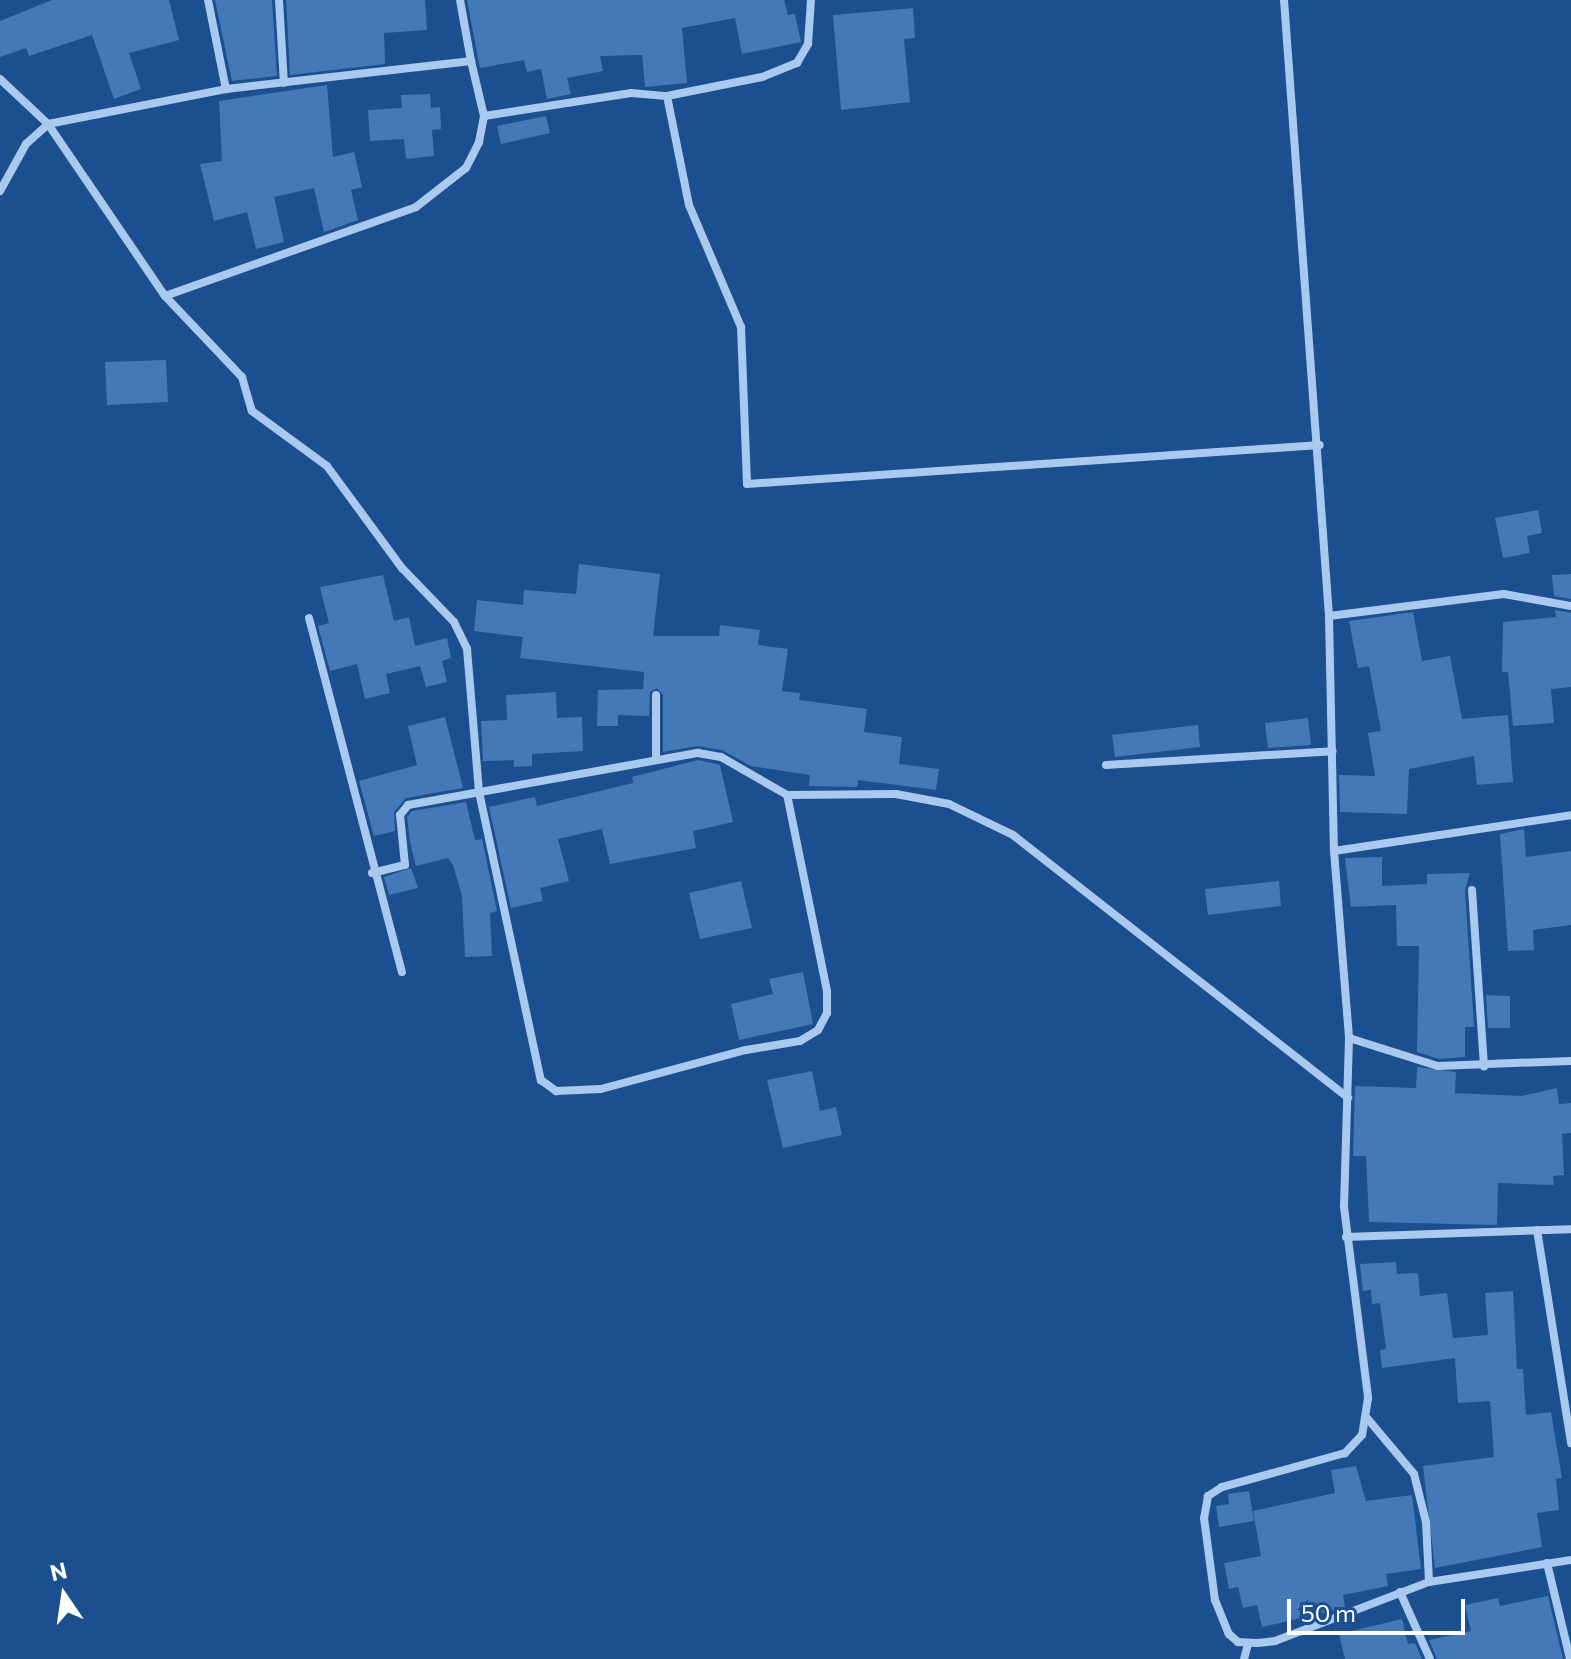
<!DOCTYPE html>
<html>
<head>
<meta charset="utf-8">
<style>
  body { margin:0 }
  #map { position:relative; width:1571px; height:1659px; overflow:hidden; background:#1b4f8f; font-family:Commissioner,sans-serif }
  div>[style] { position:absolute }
  .building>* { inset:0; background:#4478b7 }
  .minor>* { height:8px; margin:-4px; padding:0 4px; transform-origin:4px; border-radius:4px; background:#a9c9ee }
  span { translate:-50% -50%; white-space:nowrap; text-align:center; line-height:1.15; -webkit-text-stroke:8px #1b4f8f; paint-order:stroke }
  .north { position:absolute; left:24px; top:1555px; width:80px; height:80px; -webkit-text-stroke:6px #1b4f8f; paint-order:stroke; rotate:347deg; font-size:22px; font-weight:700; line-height:32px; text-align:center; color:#fff }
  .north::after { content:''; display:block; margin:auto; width:28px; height:36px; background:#fff; clip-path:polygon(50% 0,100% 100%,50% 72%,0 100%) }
  .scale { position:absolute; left:1287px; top:1599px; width:178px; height:36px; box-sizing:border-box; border:4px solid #fff; border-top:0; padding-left:10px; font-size:24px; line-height:28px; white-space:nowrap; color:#fff; -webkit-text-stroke:6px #1b4f8f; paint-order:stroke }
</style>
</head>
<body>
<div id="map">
  <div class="building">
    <div style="clip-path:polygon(52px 0,169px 0,179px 40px,129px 53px,141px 89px,114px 99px,92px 35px,29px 56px,26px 48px,0 57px,0 21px)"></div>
    <div style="clip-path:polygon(215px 0,272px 0,277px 76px,232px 81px)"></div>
    <div style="clip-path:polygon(286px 0,425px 0,427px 30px,384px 33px,385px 64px,290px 75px)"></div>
    <div style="clip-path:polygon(467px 0,784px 0,788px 15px,795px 14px,801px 42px,742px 54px,735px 18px,682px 28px,687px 83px,645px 87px,642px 55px,600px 56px,603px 71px,567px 78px,571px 94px,547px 99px,541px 69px,527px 72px,524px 60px,480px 68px)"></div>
    <div style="clip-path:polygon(913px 8px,915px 38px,904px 39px,910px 102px,841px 110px,833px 15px)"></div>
    <div style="clip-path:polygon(327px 85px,333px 157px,354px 152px,362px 187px,351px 190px,358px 220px,324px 232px,314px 188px,274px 197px,284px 242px,256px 249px,247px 212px,214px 221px,200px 164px,222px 161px,219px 101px)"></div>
    <div style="clip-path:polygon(430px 94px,431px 108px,440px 107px,441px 129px,432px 130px,434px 156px,406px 159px,404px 139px,370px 141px,368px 110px,402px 108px,401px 95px)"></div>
    <div style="clip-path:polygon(546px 116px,550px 133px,501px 144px,497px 126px)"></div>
    <div style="clip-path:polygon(166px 360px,168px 402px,107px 405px,105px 362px)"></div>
    <div style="clip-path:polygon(1538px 510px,1542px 533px,1527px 536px,1530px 553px,1503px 558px,1495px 518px)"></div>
    <div style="clip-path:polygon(579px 564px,660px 574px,653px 636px,719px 636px,720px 625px,760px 630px,758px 645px,788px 649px,782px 691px,800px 693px,799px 700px,867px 709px,864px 732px,902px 737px,899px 764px,939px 769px,936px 790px,858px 780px,857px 787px,809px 786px,810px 775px,751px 766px,722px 750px,697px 746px,663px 752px,663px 695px,657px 688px,650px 692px,649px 716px,618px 715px,618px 726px,597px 726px,598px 690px,643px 689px,644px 672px,520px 658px,523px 637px,474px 631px,477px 600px,523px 605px,524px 590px,576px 594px)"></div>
    <div style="clip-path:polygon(1571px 574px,1571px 599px,1554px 596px,1552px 575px)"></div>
    <div style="clip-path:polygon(383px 575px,394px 621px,409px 617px,415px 646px,447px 638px,451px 658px,442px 661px,447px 682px,426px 687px,420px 666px,386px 674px,390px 693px,365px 699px,357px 664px,330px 671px,318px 626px,329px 623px,320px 587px)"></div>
    <div style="clip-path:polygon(1555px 610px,1571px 613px,1571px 687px,1551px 689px,1554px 723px,1513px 726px,1508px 672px,1502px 672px,1503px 622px,1556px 617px)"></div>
    <div style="clip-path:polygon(1413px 612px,1422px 661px,1450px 656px,1462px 719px,1508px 715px,1513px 782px,1477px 785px,1474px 756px,1409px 769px,1407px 814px,1340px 812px,1339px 775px,1375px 776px,1368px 733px,1381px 731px,1369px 666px,1358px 668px,1349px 621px)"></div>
    <div style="clip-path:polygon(556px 692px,557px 718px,582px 717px,583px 751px,532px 754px,532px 766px,514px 767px,514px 760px,483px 761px,481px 721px,507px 720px,506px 695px)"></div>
    <div style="clip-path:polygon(445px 717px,463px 788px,406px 798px,394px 812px,395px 831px,374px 836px,359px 781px,417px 765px,408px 726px)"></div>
    <div style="clip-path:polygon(1308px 718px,1311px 745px,1268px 748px,1265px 723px)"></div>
    <div style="clip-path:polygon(1198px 725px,1200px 747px,1115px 757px,1112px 735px)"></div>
    <div style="clip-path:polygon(698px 760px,720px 765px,733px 822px,693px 831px,696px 848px,610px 864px,602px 829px,558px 839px,569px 881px,540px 888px,543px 901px,511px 908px,489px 807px,535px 797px,537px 806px,633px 783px,632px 777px)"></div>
    <div style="clip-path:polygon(466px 802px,475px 840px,482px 839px,497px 911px,490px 913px,492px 956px,465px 957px,462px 896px,453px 865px,448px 858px,416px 866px,410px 842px,407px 817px,412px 811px)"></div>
    <div style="clip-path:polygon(1524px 829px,1526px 857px,1571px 851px,1571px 925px,1533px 930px,1534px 950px,1508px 951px,1500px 834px)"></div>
    <div style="clip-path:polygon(1382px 857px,1382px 886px,1427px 884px,1427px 874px,1470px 873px,1465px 890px,1474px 1027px,1465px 1027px,1465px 1057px,1439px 1059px,1417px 1052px,1419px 946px,1397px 946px,1396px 905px,1351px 907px,1345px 858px)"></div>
    <div style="clip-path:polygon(411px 868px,418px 888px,389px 895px,384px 877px)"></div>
    <div style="clip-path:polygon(741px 881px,752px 928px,700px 939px,689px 893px)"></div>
    <div style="clip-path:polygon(1279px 881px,1281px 906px,1208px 915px,1205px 889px)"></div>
    <div style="clip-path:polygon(803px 972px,813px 1024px,739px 1040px,731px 1004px,773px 994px,769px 979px)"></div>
    <div style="clip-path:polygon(1486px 995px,1510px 996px,1510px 1028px,1488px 1028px)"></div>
    <div style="clip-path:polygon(1417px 1067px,1456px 1072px,1455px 1093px,1522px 1096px,1557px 1088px,1559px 1104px,1571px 1103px,1571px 1133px,1562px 1134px,1564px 1175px,1553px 1176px,1554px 1185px,1498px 1183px,1497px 1225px,1369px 1222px,1366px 1156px,1353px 1156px,1355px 1086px,1416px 1088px)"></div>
    <div style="clip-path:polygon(812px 1071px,820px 1111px,836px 1107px,842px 1135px,783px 1148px,767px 1080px)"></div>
    <div style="clip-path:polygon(1396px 1262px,1397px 1274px,1418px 1273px,1420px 1296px,1447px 1293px,1453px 1338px,1488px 1335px,1485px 1293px,1513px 1291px,1517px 1369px,1523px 1369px,1526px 1415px,1551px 1412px,1562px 1478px,1556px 1479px,1559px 1510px,1537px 1513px,1542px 1547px,1435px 1568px,1423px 1466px,1494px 1457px,1490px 1401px,1458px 1403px,1455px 1358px,1382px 1368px,1380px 1350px,1386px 1349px,1380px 1303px,1372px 1304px,1371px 1290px,1363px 1291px,1360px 1264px)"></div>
    <div style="clip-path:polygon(1356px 1466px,1366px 1501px,1412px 1495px,1421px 1569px,1386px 1574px,1388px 1586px,1343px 1595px,1345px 1607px,1339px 1609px,1262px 1627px,1257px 1605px,1243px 1608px,1238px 1587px,1229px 1589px,1224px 1563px,1261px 1556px,1253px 1511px,1335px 1493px,1331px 1470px)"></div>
    <div style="clip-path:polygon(1249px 1491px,1254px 1521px,1219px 1527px,1216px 1506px,1229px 1504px,1228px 1494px)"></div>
    <div style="clip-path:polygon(1548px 1596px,1563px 1659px,1437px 1659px,1429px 1640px,1471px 1631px,1465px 1605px,1498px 1598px,1500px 1606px)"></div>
    <div style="clip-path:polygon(1402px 1619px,1408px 1644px,1415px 1643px,1422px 1659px,1345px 1659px,1339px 1634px)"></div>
  </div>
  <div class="minor">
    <div style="left:208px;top:0;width:91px;rotate:78.6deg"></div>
    <div style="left:279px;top:0;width:83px;rotate:86.6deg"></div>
    <div style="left:1284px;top:0;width:618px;rotate:85.82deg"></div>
    <div style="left:1329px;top:616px;width:235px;rotate:88.8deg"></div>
    <div style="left:1334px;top:851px;width:188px;rotate:85.4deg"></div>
    <div style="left:1349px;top:1038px;width:169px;rotate:91.7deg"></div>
    <div style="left:1344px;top:1207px;width:193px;rotate:82.8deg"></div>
    <div style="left:1368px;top:1398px;width:37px;rotate:99deg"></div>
    <div style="left:1362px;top:1435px;width:25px;rotate:133deg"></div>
    <div style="left:1345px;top:1453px;width:128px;rotate:164.5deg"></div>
    <div style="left:1222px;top:1487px;width:17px;rotate:147deg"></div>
    <div style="left:1208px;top:1496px;width:22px;rotate:100deg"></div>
    <div style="left:1204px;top:1518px;width:83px;rotate:82.4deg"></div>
    <div style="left:1215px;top:1600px;width:37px;rotate:68deg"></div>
    <div style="left:1229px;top:1634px;width:12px;rotate:42deg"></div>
    <div style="left:1238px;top:1642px;width:19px;rotate:3deg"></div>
    <div style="left:1257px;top:1643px;width:18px;rotate:-6deg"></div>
    <div style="left:1275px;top:1641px;width:165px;rotate:-21deg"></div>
    <div style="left:1429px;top:1582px;width:144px;rotate:-8.8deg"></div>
    <div style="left:471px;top:61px;width:57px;rotate:76.7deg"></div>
    <div style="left:484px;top:116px;width:149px;rotate:-8.9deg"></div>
    <div style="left:631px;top:93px;width:36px;rotate:5deg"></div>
    <div style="left:667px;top:96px;width:97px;rotate:-11.3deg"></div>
    <div style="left:762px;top:77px;width:38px;rotate:-22deg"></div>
    <div style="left:797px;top:63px;width:22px;rotate:-60deg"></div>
    <div style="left:808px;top:44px;width:44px;rotate:-86.1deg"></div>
    <div style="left:0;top:79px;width:66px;rotate:43.2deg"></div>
    <div style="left:48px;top:124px;width:208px;rotate:55.8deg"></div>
    <div style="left:165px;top:296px;width:112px;rotate:46.5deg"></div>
    <div style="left:242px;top:377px;width:35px;rotate:74deg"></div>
    <div style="left:252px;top:411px;width:93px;rotate:36.3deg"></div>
    <div style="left:327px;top:466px;width:127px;rotate:53.7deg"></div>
    <div style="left:402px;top:568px;width:75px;rotate:46.1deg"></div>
    <div style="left:454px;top:622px;width:30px;rotate:64deg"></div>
    <div style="left:467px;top:649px;width:144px;rotate:85.2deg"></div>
    <div style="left:479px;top:792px;width:295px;rotate:77.9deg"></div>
    <div style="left:541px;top:1080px;width:19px;rotate:36deg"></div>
    <div style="left:556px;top:1091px;width:45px;rotate:-2.5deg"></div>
    <div style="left:601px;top:1089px;width:150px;rotate:-15.1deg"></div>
    <div style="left:746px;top:1050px;width:55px;rotate:-9.5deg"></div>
    <div style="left:800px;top:1041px;width:21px;rotate:-31deg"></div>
    <div style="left:818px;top:1030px;width:19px;rotate:-62deg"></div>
    <div style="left:827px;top:1013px;width:22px;rotate:-90deg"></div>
    <div style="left:827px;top:991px;width:200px;rotate:-101.5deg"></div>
    <div style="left:667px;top:96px;width:111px;rotate:78.6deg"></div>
    <div style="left:689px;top:205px;width:133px;rotate:66.9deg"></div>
    <div style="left:741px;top:327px;width:157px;rotate:87.8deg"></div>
    <div style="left:747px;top:484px;width:574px;rotate:-3.89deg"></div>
    <div style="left:0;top:191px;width:54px;rotate:-61deg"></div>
    <div style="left:26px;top:144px;width:30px;rotate:-42deg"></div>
    <div style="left:48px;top:124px;width:181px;rotate:-11.1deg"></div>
    <div style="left:226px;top:89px;width:247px;rotate:-6.5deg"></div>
    <div style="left:471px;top:61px;width:62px;rotate:-100.2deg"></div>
    <div style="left:165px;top:296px;width:266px;rotate:-19.5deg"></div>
    <div style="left:416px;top:207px;width:63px;rotate:-38deg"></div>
    <div style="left:466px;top:168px;width:29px;rotate:-63deg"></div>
    <div style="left:479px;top:142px;width:26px;rotate:-79deg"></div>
    <div style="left:1329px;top:616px;width:176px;rotate:-7.2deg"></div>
    <div style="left:1504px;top:594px;width:68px;rotate:10.2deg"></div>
    <div style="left:309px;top:618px;width:366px;rotate:75.3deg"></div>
    <div style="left:656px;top:695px;width:65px;rotate:90deg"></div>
    <div style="left:1106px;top:765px;width:227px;rotate:-3.5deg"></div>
    <div style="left:1334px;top:851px;width:240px;rotate:-8.6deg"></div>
    <div style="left:372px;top:873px;width:34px;rotate:-14deg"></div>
    <div style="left:405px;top:865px;width:50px;rotate:-95.7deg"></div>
    <div style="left:400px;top:815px;width:13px;rotate:-51deg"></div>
    <div style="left:408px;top:805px;width:295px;rotate:-10.2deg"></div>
    <div style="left:698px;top:753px;width:23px;rotate:10deg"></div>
    <div style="left:721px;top:757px;width:76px;rotate:29.9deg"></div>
    <div style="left:787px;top:795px;width:109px;rotate:-0.5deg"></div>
    <div style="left:896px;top:794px;width:54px;rotate:10.7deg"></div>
    <div style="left:949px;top:804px;width:71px;rotate:25.8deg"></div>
    <div style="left:1013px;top:835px;width:426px;rotate:38.1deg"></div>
    <div style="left:1472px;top:890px;width:177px;rotate:86.1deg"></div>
    <div style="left:1349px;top:1038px;width:93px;rotate:17.5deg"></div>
    <div style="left:1438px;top:1066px;width:133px;rotate:-2.2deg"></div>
    <div style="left:1537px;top:1230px;width:216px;rotate:80.9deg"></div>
    <div style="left:1346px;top:1237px;width:225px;rotate:-2deg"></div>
    <div style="left:1367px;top:1418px;width:73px;rotate:50deg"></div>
    <div style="left:1414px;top:1474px;width:49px;rotate:76deg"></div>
    <div style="left:1426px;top:1522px;width:60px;rotate:87.1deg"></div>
    <div style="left:1547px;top:1563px;width:99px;rotate:76.5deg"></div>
    <div style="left:1400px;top:1592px;width:73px;rotate:65.9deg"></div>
    <div style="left:1244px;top:1659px;width:16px;rotate:-75deg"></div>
  </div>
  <div class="north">N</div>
  <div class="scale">50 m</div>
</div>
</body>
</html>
